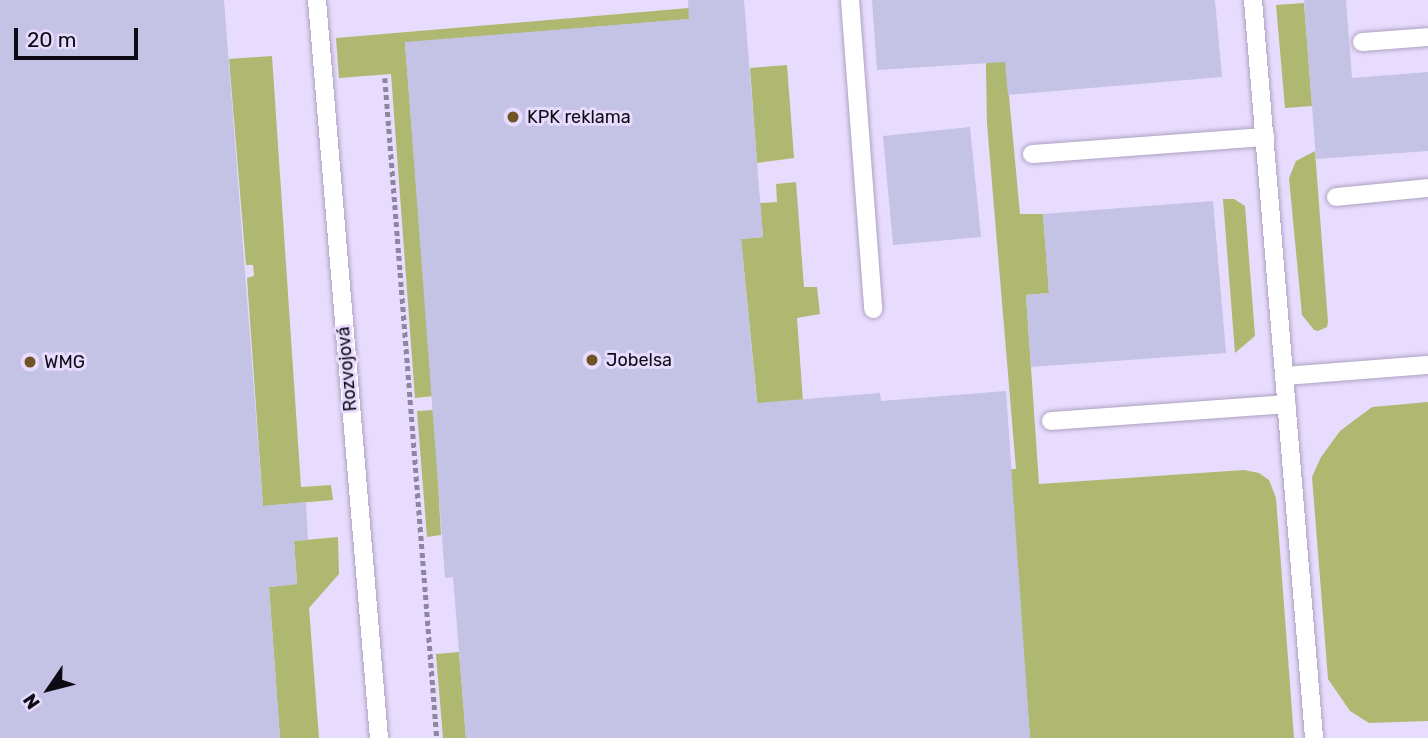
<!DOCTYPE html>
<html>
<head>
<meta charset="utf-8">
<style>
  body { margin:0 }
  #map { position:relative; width:1428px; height:738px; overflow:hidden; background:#e8dcfe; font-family:Rubik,sans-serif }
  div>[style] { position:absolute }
  .green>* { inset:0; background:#afb870 }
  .building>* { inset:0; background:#c4c2e5 }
  .path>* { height:4.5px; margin-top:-2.25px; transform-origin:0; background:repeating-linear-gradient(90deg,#8e859e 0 5px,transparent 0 8.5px) }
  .roads { filter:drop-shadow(0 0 2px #ada1c1) drop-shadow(0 0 2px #ada1c1) }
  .lane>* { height:18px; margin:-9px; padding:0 9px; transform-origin:9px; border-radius:9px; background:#fff }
  .dots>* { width:19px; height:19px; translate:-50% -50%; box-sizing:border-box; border:4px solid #e8dcfe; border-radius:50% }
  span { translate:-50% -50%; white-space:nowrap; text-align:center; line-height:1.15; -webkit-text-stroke:6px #e8dcfe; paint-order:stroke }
  .poi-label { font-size:18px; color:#0e0a15 }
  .left { translate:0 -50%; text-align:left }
  .street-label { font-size:18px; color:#0e0a15 }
  .north { position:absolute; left:14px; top:654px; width:70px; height:70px; -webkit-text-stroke:5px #e8dcfe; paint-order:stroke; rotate:235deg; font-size:19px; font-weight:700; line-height:28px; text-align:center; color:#0e0a15 }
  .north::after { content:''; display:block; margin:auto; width:24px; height:32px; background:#0e0a15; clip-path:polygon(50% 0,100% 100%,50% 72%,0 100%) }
  .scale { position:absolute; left:14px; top:28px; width:124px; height:32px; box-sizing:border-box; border:4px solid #0e0a15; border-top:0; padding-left:9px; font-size:21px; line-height:24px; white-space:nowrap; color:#0e0a15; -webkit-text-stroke:5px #e8dcfe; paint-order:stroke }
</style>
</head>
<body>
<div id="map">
  <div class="green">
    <div style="clip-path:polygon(1000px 0,1020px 214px,1043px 214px,1049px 293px,1026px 295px,1039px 484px,1244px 470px,1259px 473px,1269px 480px,1276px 498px,1294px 738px,1030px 738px,1010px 482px,767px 501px,741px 239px,763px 237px,760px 203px,777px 202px,776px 184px,796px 182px,804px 287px,817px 287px,820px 314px,797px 318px,809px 485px,1016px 469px,987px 124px,985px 16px)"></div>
    <div style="clip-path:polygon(1304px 3px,1312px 106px,1285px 108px,1276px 5px)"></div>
    <div style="clip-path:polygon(689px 8px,690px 19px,405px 43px,433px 396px,415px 398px,391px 74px,339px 78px,336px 38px)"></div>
    <div style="clip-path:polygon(272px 56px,301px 487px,331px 485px,333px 500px,263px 506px,247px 278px,254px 276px,253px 265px,246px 265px,229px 59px)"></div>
    <div style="clip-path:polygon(787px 65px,794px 158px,757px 163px,750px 68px)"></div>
    <div style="clip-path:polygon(1315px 151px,1328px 322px,1327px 327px,1318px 331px,1314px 330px,1302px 315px,1289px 178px,1296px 161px)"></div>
    <div style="clip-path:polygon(1223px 199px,1234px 199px,1245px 206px,1255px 336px,1235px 353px)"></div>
    <div style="clip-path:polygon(1428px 402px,1428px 721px,1369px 723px,1350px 711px,1328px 679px,1312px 477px,1321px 457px,1340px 431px,1372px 407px)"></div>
    <div style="clip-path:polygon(434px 410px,441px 535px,427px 537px,417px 411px)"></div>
    <div style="clip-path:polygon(338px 537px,339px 574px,309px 608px,319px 738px,280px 738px,269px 587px,297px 584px,294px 541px)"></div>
    <div style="clip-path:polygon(459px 652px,466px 738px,443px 738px,436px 654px)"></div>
  </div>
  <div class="building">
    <div style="clip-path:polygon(0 0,224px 0,263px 506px,306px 502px,308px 540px,294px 541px,297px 584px,269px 587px,280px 738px,0 738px)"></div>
    <div style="clip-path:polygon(688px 0,744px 0,763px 237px,741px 239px,757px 403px,880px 393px,881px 401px,1006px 391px,1030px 738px,466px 738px,453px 577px,445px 578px,405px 42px,689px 19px)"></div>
    <div style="clip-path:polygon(872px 0,1215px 0,1222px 77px,1008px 95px,1005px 62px,877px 70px)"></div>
    <div style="clip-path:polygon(1304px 0,1346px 0,1352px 78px,1428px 72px,1428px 151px,1316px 159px)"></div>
    <div style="clip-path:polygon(970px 127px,981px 237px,893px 245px,883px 136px)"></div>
    <div style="clip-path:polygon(1213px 201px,1226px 353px,1031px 367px,1026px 295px,1049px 293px,1043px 214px)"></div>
  </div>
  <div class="path">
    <div style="left:385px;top:78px;width:662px;rotate:85.5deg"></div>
  </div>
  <div class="roads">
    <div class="lane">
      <div style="left:317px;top:0;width:741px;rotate:85.2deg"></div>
      <div style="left:850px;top:0;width:310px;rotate:85.7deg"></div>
      <div style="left:1253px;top:0;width:741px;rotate:85.27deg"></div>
      <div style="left:1362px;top:42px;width:66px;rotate:-4.3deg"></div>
      <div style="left:1032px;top:154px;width:234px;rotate:-4.2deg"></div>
      <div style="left:1336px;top:197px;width:92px;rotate:-5.6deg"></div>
      <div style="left:1284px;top:376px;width:144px;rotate:-4.4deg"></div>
      <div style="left:1051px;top:421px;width:236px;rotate:-4.1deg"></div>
    </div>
  </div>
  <div class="dots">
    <div style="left:513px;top:117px;background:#715328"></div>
    <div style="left:592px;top:360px;background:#715328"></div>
    <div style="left:30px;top:362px;background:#715328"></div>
  </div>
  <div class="poi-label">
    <span class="left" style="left:527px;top:117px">KPK reklama</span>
    <span class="left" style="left:606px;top:360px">Jobelsa</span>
    <span class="left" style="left:44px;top:362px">WMG</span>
  </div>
  <div class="street-label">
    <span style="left:347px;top:369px;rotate:-95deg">Rozvojová</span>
  </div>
  <div class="north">N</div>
  <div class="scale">20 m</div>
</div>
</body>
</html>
